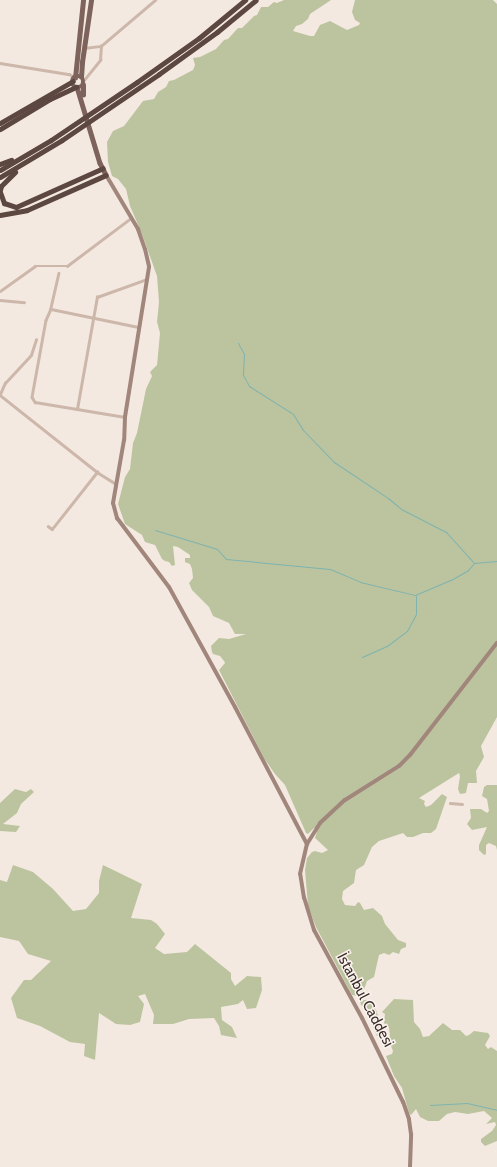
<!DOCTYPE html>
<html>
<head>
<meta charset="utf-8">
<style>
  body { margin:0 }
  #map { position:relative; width:497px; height:1167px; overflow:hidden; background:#f4e9e0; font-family:Cabin,sans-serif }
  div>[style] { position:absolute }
  .green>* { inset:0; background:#bcc49f }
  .stream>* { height:1px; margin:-0.5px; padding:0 0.5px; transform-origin:0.5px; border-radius:0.5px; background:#7eb3af }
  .street>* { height:2.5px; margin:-1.25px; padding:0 1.25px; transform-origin:1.25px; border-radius:1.25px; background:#cdb7ab }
  .secondary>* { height:4px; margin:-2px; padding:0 2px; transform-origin:2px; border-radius:2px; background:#a1867c }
  .primary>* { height:4.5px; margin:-2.25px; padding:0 2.25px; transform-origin:2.25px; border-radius:2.25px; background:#7d635b }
  .primary>.ring { margin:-2.25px; padding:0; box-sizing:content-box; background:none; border:4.5px solid #7d635b; border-radius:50% }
  .highway>* { height:5px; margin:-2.5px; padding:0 2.5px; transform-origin:2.5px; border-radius:2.5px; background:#5c4741 }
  span { translate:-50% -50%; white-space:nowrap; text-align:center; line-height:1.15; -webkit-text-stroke:3px #fbf3ee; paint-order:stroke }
  .street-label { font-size:15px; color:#3b2e2b }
</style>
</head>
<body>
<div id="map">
  <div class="green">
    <div style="clip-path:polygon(284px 0,331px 0,310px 14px,308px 19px,302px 24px,296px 26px,293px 31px,310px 36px,314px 36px,320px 25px,330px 21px,347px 30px,359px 25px,360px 23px,355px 20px,352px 12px,355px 0,493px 0,497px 4px,497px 717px,481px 746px,484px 757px,476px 771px,477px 783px,468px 783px,466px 793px,460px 794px,458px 789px,460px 776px,459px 773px,419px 798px,425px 801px,424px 804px,426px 807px,431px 805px,442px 794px,447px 797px,436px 829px,431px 833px,423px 833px,413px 837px,407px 837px,403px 833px,379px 841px,372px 847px,364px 865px,356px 870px,354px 883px,343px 891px,342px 899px,345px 905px,355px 906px,358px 902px,360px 903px,364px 910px,373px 908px,382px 916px,385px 924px,398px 940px,406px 943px,406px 947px,401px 949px,399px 954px,393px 952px,389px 955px,384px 953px,379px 955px,374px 977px,367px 981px,362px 995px,358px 996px,352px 995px,316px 927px,308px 906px,305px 870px,307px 858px,312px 852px,315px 851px,322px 853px,328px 850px,315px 838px,318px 828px,314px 828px,308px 834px,306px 833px,285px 785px,275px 774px,264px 758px,219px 670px,225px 663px,224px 661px,220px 656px,213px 654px,212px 652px,211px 646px,219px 638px,229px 639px,246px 634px,235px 634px,229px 623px,213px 616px,209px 607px,192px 590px,189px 583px,193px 578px,192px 569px,190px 564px,185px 562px,185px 558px,190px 558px,190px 555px,178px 547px,173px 546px,175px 565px,172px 566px,169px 562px,165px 561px,162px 559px,155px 545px,145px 542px,142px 535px,125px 524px,118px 504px,125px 477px,130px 469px,133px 443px,137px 433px,146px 389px,152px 376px,150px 372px,157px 365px,160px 333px,157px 322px,159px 302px,157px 276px,142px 234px,130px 206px,126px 189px,118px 179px,112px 176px,108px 162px,107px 142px,113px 131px,124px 126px,143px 101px,154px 99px,158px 92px,166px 87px,169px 81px,174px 80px,193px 70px,195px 65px,193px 58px,200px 57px,216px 49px,224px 40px,228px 39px,238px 28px,242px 28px,254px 16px,257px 15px,261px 7px,268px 7px,274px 2px,277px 3px)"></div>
    <div style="clip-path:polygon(487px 785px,497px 785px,497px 850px,496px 846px,489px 843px,486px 845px,486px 854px,484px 855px,479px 850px,479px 845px,487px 827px,472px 830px,467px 824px,471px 818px,470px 809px,481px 809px,487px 813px,489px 811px,487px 799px,482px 796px,484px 787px)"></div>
    <div style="clip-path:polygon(15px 789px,26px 792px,31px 789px,34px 792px,21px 804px,17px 813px,3px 824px,20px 826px,16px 832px,0 831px,0 803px)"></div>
    <div style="clip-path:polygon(13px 865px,33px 872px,53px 889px,73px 911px,86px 909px,99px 893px,99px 881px,103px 865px,142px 884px,131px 918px,151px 920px,157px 924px,165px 934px,155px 948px,164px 954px,187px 952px,195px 944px,231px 973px,231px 979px,235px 986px,247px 976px,261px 977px,262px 990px,256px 1008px,247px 1009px,243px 1000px,238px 1004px,221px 1007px,222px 1020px,232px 1027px,237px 1038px,221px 1035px,219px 1026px,214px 1018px,189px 1019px,173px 1024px,153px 1024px,154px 1015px,145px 994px,138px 996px,144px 1004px,140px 1022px,130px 1025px,116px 1024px,99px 1013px,95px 1060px,84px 1056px,85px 1044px,70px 1042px,40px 1026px,17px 1018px,11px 998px,24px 980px,31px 980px,51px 961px,28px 954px,19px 941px,0 937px,0 880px,7px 882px)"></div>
    <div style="clip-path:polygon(394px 999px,413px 1000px,414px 1022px,420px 1029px,423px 1037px,429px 1036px,443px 1023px,452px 1030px,460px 1030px,466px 1036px,469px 1035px,474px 1031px,488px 1033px,490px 1036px,485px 1045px,488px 1049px,491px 1047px,497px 1051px,497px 1141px,485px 1146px,481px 1142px,481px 1139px,492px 1131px,496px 1125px,495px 1122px,486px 1124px,492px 1118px,484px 1111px,468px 1114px,455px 1112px,447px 1114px,439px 1121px,428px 1121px,420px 1117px,416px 1109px,411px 1115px,409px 1113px,402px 1088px,394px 1076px,386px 1056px,392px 1054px,393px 1051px,388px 1038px,390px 1036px,389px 1028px,384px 1023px,385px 1014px,382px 1012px)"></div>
    <div style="clip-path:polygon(362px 1000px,370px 1000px,377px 1012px,382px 1034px,379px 1036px,377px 1036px,364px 1007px,361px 1005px,360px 1001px)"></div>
  </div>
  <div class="stream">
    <div style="left:238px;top:343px;width:13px;rotate:61deg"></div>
    <div style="left:244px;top:354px;width:21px;rotate:93deg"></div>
    <div style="left:243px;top:375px;width:13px;rotate:61deg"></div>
    <div style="left:249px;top:386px;width:52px;rotate:32.5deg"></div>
    <div style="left:293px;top:414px;width:19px;rotate:58deg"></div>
    <div style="left:303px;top:430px;width:45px;rotate:45.9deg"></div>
    <div style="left:334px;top:462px;width:65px;rotate:33.7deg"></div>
    <div style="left:388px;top:498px;width:17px;rotate:40deg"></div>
    <div style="left:401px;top:509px;width:51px;rotate:27.1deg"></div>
    <div style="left:446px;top:532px;width:42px;rotate:47.9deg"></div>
    <div style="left:474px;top:563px;width:23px;rotate:-5deg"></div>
    <div style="left:155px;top:530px;width:65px;rotate:17deg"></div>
    <div style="left:217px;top:549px;width:13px;rotate:48deg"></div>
    <div style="left:226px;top:559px;width:104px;rotate:5.5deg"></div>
    <div style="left:330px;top:569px;width:33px;rotate:23deg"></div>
    <div style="left:360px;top:582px;width:57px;rotate:13.3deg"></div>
    <div style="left:415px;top:595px;width:39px;rotate:-23deg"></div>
    <div style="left:451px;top:580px;width:20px;rotate:-30deg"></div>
    <div style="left:468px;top:570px;width:9px;rotate:-49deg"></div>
    <div style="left:362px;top:657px;width:27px;rotate:-24deg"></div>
    <div style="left:387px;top:646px;width:25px;rotate:-37deg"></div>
    <div style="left:407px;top:631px;width:19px;rotate:-62deg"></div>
    <div style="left:416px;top:614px;width:18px;rotate:-90deg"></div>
    <div style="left:430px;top:1105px;width:37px;rotate:-3deg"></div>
    <div style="left:467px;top:1103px;width:31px;rotate:13deg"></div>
  </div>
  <div class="street">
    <div style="left:84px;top:48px;width:17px;rotate:-7deg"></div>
    <div style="left:101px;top:46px;width:71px;rotate:-40.4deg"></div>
    <div style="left:0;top:63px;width:70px;rotate:9.1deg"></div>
    <div style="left:69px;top:74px;width:7px;rotate:27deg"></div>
    <div style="left:84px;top:80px;width:26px;rotate:-51deg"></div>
    <div style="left:100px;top:60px;width:14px;rotate:-86deg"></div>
    <div style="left:59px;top:273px;width:37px;rotate:103deg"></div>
    <div style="left:51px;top:309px;width:12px;rotate:114deg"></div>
    <div style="left:46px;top:320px;width:78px;rotate:100.3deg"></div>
    <div style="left:32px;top:397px;width:6px;rotate:59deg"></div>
    <div style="left:35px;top:402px;width:91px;rotate:9.5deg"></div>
    <div style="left:0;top:291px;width:43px;rotate:-35.5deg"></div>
    <div style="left:35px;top:266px;width:32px"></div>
    <div style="left:67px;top:266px;width:80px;rotate:-36.9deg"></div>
    <div style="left:0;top:300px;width:24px;rotate:5deg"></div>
    <div style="left:51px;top:309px;width:90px;rotate:11.6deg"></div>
    <div style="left:0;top:394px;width:12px;rotate:-66deg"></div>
    <div style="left:5px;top:383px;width:38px;rotate:-47deg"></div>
    <div style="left:31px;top:355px;width:16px;rotate:-72deg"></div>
    <div style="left:0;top:395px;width:124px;rotate:38.4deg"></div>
    <div style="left:97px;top:472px;width:22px;rotate:32deg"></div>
    <div style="left:77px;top:409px;width:114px;rotate:-79.9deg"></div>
    <div style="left:97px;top:297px;width:53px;rotate:-19.8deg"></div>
    <div style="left:48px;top:526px;width:5px;rotate:37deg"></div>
    <div style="left:52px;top:529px;width:73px;rotate:-51.7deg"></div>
    <div style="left:450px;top:803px;width:12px;rotate:5deg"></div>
  </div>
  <div class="secondary">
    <div style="left:106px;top:175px;width:63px;rotate:59.3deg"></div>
    <div style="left:138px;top:229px;width:21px;rotate:71deg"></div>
    <div style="left:145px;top:249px;width:18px;rotate:77deg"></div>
    <div style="left:149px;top:267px;width:152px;rotate:99.1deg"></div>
    <div style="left:125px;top:417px;width:23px;rotate:92deg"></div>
    <div style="left:124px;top:440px;width:64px;rotate:99.9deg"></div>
    <div style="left:113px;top:503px;width:16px;rotate:75deg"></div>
    <div style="left:117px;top:518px;width:86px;rotate:53deg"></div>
    <div style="left:169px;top:587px;width:137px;rotate:61.2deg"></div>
    <div style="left:235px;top:707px;width:155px;rotate:62.3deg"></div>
    <div style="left:410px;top:1167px;width:33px;rotate:-88deg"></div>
    <div style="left:411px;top:1134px;width:15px;rotate:-98deg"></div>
    <div style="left:409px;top:1119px;width:18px;rotate:-109deg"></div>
    <div style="left:403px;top:1102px;width:93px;rotate:-116deg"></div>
    <div style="left:362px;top:1018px;width:100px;rotate:-118.6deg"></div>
    <div style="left:314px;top:930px;width:34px;rotate:-107deg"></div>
    <div style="left:304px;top:898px;width:24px;rotate:-99deg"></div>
    <div style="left:300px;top:874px;width:31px;rotate:-77deg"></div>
    <div style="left:307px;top:844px;width:25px;rotate:-58deg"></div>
    <div style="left:320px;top:823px;width:34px;rotate:-43deg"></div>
    <div style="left:345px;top:800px;width:64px;rotate:-32.2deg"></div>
    <div style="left:399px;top:766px;width:16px;rotate:-45deg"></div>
    <div style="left:410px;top:755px;width:142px;rotate:-52.2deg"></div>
  </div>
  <div class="primary">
    <div class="ring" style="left:72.5px;top:76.5px;width:6.5px;height:6.5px"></div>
    <div style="left:81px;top:77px;width:15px;rotate:-86deg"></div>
    <div style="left:82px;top:62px;width:63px;rotate:-81.7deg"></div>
    <div style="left:75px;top:78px;width:78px;rotate:-84.1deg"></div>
    <div style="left:77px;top:87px;width:79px;rotate:73.2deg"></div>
    <div style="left:100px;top:163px;width:13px;rotate:63deg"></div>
    <div style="left:83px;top:95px;width:10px;rotate:-90deg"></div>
  </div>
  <div class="highway">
    <div style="left:0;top:123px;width:84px;rotate:-29.9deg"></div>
    <div style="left:0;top:129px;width:58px;rotate:-31deg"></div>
    <div style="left:50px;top:99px;width:29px;rotate:-25deg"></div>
    <div style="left:0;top:164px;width:12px;rotate:-20deg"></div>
    <div style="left:0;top:170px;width:59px;rotate:-30.5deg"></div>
    <div style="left:51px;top:140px;width:104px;rotate:-34deg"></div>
    <div style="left:137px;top:82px;width:76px;rotate:-35.4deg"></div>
    <div style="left:199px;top:38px;width:60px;rotate:-39.6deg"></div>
    <div style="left:0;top:177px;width:72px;rotate:-30.8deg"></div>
    <div style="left:62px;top:140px;width:117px;rotate:-34.2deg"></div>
    <div style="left:159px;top:74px;width:72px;rotate:-35.9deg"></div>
    <div style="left:217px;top:32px;width:50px;rotate:-39.4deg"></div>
    <div style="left:0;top:190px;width:4px;rotate:-76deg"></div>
    <div style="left:1px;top:186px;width:20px;rotate:-45deg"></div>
    <div style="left:0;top:192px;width:12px;rotate:70deg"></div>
    <div style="left:4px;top:203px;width:13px;rotate:18deg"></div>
    <div style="left:16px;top:207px;width:95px;rotate:-24.1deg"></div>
    <div style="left:0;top:215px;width:27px;rotate:-10deg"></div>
    <div style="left:27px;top:210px;width:86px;rotate:-23.9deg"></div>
  </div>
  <div class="street-label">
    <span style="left:365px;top:1000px;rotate:62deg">İstanbul Caddesi</span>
  </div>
</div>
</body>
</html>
